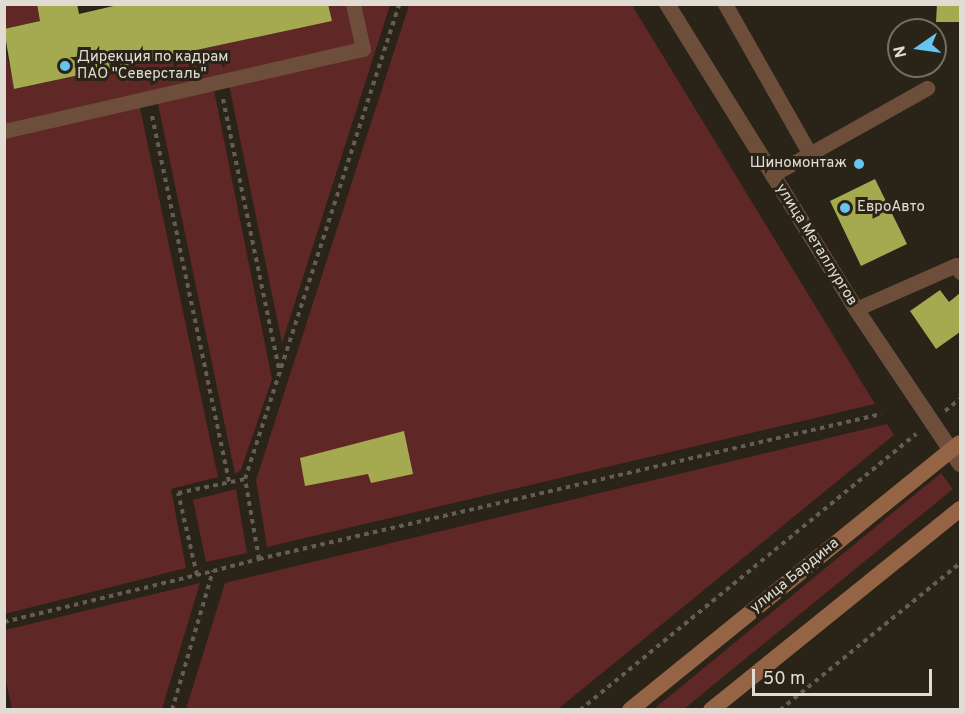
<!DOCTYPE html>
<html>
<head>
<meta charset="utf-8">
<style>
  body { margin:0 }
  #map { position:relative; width:965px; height:714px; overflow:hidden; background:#2a2317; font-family:Overpass,sans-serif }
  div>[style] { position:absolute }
  .green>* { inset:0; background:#5f2726 }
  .building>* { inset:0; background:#a5a950 }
  .path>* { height:4px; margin-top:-2px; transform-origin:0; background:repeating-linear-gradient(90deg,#645d53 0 4.5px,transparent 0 9px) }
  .service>* { height:15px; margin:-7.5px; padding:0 7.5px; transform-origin:7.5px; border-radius:7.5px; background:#6c4e3b }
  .tertiary>* { height:16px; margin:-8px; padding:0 8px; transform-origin:8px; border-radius:8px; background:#6c4e3b }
  .secondary>* { height:16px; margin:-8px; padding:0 8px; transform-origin:8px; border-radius:8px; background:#956445 }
  .dots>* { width:16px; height:16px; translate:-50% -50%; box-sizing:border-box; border:3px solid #2a2317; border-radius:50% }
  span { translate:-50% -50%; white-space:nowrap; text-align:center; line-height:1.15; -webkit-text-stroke:6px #2a2317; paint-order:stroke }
  .poi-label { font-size:15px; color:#e0dcd4 }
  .left { translate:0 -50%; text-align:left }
  .right { translate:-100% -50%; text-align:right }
  .street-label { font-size:15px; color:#e0dcd4 }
  .frame { position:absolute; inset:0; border:6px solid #e0dcd4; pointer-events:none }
  .north { position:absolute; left:887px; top:18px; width:60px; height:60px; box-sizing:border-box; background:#2a2317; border:2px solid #736d63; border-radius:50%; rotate:257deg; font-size:16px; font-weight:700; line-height:24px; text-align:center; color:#e0dcd4 }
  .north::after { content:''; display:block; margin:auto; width:21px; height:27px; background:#65c5ee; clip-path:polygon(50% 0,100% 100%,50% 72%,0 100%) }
  .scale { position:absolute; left:752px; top:669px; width:180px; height:27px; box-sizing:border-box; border:3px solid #e0dcd4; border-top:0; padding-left:8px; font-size:18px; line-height:21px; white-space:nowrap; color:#e0dcd4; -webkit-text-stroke:4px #2a2317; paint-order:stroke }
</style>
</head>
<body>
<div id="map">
  <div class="green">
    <div style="clip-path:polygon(4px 5px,37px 5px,40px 21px,5px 29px)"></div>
    <div style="clip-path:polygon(328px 5px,390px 5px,282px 343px,229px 85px,214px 90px,272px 379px,241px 470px,235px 474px,158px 104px,149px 98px,140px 108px,218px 477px,171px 489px,186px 568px,5px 614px,4px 44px,15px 89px,332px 21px)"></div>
    <div style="clip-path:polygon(409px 5px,632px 5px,875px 404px,267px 547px,256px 480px)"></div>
    <div style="clip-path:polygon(887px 424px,894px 435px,558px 709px,186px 709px,225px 583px)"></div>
    <div style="clip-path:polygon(941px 473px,953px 489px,684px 709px,654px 709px)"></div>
    <div style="clip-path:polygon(236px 489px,247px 553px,206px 562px,193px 500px)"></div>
    <div style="clip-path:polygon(200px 583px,162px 709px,12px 709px,5px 677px,5px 630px)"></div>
  </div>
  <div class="building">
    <div style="clip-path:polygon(37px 4px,77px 4px,79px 14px,122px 4px,328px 4px,332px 21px,14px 89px,4px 29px,40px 21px)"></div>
    <div style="clip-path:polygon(937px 4px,960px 4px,960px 22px,936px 22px)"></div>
    <div style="clip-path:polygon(875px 179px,907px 244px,861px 266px,830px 201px)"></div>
    <div style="clip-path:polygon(940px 290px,949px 302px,960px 293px,960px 332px,936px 349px,910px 311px)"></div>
    <div style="clip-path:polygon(404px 431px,413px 474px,371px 483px,368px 474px,305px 486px,300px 458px)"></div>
  </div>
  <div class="path">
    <div style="left:223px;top:99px;width:281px;rotate:78.3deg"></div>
    <div style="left:152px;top:116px;width:374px;rotate:78.1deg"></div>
    <div style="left:945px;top:411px;width:19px;rotate:-39deg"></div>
    <div style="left:259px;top:559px;width:639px;rotate:-13.12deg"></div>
    <div style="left:197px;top:575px;width:84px;rotate:-103deg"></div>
    <div style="left:178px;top:493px;width:68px;rotate:-11.8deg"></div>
    <div style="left:4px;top:622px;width:215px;rotate:-13.7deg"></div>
    <div style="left:172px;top:710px;width:145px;rotate:-73.6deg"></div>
    <div style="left:213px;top:571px;width:48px;rotate:-14.6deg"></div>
    <div style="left:259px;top:559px;width:81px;rotate:-99.9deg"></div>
    <div style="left:245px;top:479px;width:499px;rotate:-72deg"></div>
    <div style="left:580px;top:710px;width:435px;rotate:-39.4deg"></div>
    <div style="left:780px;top:710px;width:232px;rotate:-39.2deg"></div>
  </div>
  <div class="service">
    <div style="left:725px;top:4px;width:172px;rotate:60.5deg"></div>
    <div style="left:4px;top:131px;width:368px;rotate:-12.9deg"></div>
    <div style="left:363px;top:49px;width:46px;rotate:-102.5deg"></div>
    <div style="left:772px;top:175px;width:178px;rotate:-29.3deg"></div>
    <div style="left:856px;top:309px;width:109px;rotate:-23.7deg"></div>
    <div style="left:956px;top:265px;width:8px;rotate:60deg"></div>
  </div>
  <div class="tertiary">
    <div style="left:667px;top:4px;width:359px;rotate:58.2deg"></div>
    <div style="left:856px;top:309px;width:187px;rotate:56.1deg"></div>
  </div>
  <div class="secondary">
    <div style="left:630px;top:710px;width:424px;rotate:-39deg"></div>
    <div style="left:711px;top:710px;width:320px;rotate:-38.9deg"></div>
  </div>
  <div class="dots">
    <div style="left:65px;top:66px;background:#65c5ee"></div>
    <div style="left:859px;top:164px;background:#65c5ee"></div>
    <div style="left:845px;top:208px;background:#65c5ee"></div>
  </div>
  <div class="poi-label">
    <span class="left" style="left:77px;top:66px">Дирекция по кадрам<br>ПАО "Северсталь"</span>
    <span class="right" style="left:847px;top:164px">Шиномонтаж</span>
    <span class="left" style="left:857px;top:208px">ЕвроАвто</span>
  </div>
  <div class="street-label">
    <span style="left:816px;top:245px;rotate:58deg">улица Металлургов</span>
    <span style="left:795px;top:576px;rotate:-39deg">улица Бардина</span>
  </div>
  <div class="frame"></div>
  <div class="north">N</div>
  <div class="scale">50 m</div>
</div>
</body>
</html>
